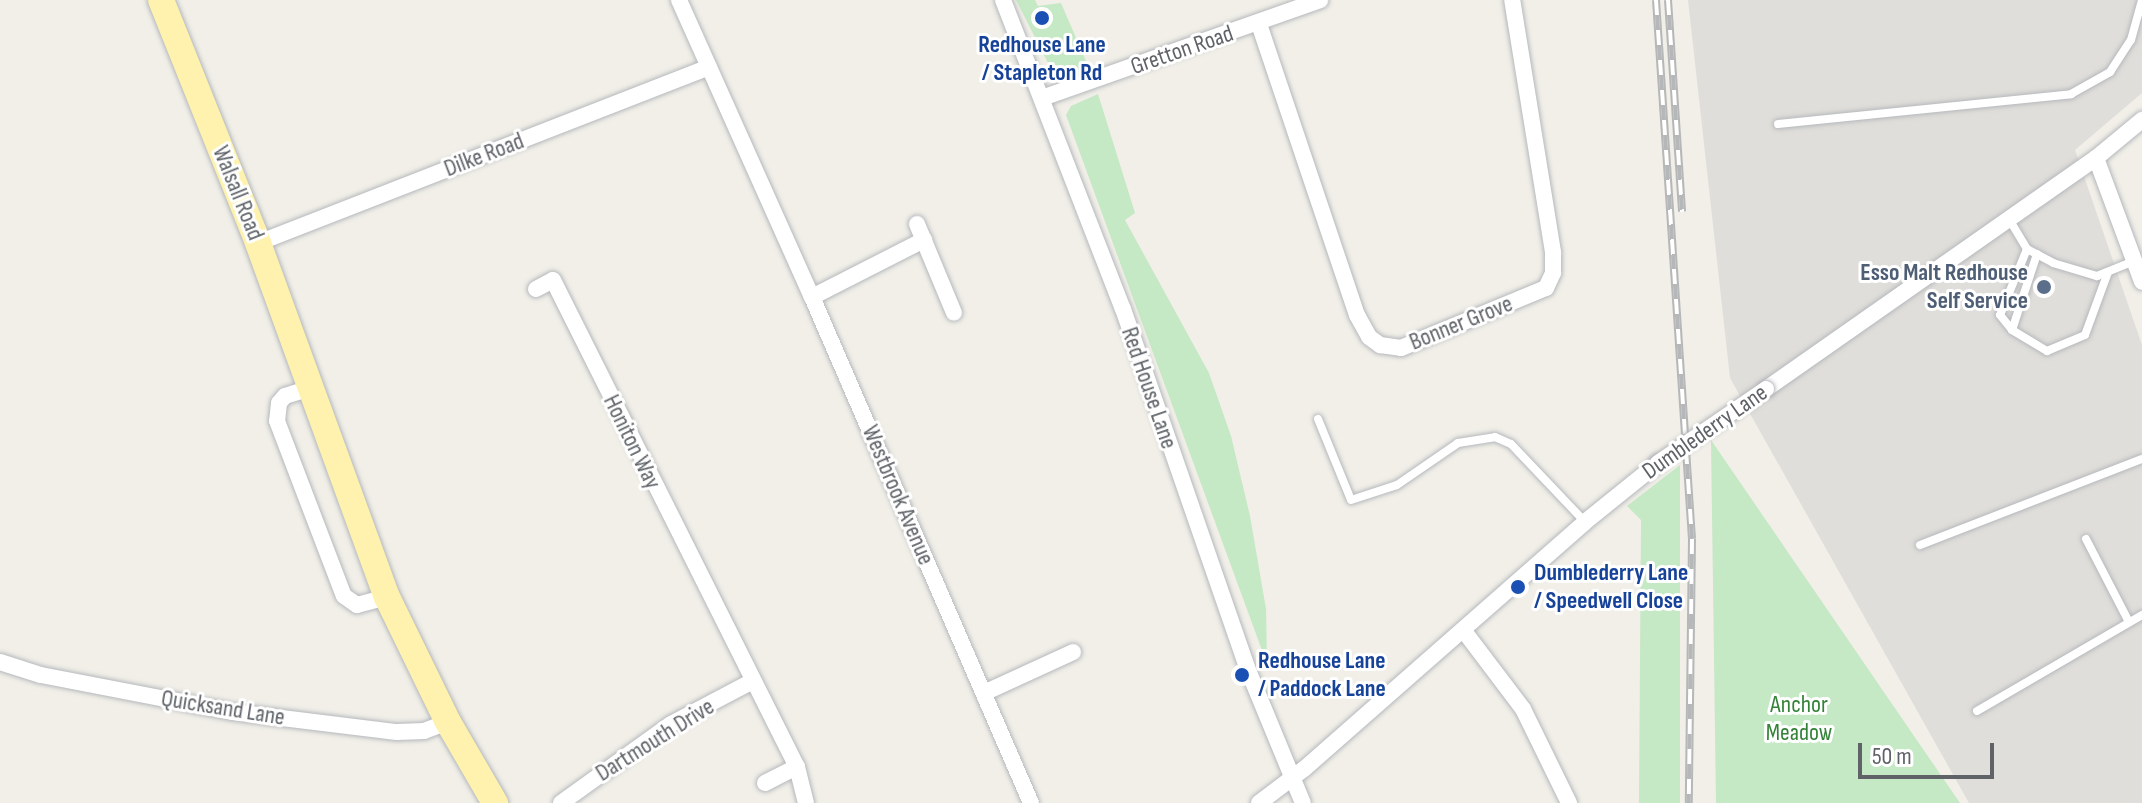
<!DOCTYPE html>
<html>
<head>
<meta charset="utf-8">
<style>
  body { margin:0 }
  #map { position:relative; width:2142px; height:803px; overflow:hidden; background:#f1efe8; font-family:"Sofia Sans Condensed",sans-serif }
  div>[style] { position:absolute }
  .industrial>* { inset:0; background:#e0deda }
  .green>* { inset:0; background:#c5e8c5 }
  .roads { filter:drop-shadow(0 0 2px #b5b8bc) drop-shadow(0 0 2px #b5b8bc) }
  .lane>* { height:8px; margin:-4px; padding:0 4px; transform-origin:4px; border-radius:4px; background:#fff }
  .street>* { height:16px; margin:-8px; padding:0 8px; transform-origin:8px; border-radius:8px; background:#fff }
  .primary>* { height:26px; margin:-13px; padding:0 13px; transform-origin:13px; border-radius:13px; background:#fff2af }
  .rail>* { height:8px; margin-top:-4px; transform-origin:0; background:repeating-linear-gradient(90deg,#fff 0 15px,#b6b7b8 0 30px); box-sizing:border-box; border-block:2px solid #b6b7b8 }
  .bridges { filter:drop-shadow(0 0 2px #b5b8bc) drop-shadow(0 0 2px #b5b8bc) }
  .street-bridge>* { height:16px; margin:-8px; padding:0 8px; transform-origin:8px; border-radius:8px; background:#fff }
  .dots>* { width:22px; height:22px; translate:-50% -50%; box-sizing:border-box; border:4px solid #fff; border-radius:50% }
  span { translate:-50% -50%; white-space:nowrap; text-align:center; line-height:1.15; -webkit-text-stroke:6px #fff; paint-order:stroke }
  .transit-label { font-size:24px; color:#164399; font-weight:700 }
  .left { translate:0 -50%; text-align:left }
  .street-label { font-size:24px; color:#5f6368 }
  .service-label { font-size:24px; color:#4e5e75; font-weight:700 }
  .right { translate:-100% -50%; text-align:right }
  .park-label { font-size:24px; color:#348238 }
  .scale { position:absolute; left:1858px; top:743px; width:136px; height:36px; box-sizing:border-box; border:4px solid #5f6368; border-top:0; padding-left:10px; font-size:24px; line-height:28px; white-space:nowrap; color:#5f6368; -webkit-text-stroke:6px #fff; paint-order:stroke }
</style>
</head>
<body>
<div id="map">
  <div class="industrial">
    <div style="clip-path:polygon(1688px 0,2142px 0,2142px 93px,2075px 150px,2142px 345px,2142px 803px,1969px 803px,1730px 378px)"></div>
  </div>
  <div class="green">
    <div style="clip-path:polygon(1016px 0,1035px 0,1038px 6px,1061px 3px,1089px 68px,1068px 75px,1050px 67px)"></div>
    <div style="clip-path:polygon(1098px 94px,1135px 213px,1125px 220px,1209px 373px,1231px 436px,1250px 516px,1266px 609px,1267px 664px,1066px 115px,1071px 106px)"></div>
    <div style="clip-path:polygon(1711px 440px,1960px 803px,1716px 803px)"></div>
    <div style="clip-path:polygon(1680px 465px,1680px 803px,1639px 803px,1641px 520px,1627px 506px)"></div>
  </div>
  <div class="roads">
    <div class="lane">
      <div style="left:1778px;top:124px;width:295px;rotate:-5.8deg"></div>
      <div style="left:2071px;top:94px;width:45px;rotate:-29.4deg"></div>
      <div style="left:2110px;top:72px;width:38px;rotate:-57deg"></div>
      <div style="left:2131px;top:40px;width:41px;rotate:-74.6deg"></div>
      <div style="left:2009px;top:219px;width:35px;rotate:59deg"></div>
      <div style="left:2027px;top:249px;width:30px;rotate:28deg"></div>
      <div style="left:2053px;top:263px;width:46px;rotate:16.5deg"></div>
      <div style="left:2097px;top:276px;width:40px;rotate:-22deg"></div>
      <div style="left:2027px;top:249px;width:71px;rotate:112.2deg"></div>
      <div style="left:2000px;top:315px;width:19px;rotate:51deg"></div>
      <div style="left:2012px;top:330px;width:41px;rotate:31deg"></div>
      <div style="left:2047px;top:351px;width:41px;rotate:-22.8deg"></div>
      <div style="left:2085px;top:335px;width:67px;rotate:-69.9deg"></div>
      <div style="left:2012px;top:330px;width:80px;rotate:-71.8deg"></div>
      <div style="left:1318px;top:419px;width:87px;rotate:67.8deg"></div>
      <div style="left:1351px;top:500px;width:48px;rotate:-18.1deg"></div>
      <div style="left:1397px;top:485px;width:74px;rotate:-34.5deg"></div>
      <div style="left:1458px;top:443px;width:37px;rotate:-9deg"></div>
      <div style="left:1495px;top:437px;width:17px;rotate:24deg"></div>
      <div style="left:1511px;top:444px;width:108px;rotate:46.5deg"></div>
      <div style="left:2086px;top:539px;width:93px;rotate:62.6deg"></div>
      <div style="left:1920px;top:545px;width:238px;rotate:-21.2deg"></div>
      <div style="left:1977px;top:711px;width:191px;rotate:-30.2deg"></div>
    </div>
    <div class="street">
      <div style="left:679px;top:0;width:325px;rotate:65.9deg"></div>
      <div style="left:812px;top:297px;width:551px;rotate:66.6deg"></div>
      <div style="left:1003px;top:0;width:331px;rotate:68.8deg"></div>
      <div style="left:1123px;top:309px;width:377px;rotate:70.9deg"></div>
      <div style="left:1246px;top:665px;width:149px;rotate:67.6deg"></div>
      <div style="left:1259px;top:24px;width:307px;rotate:71.4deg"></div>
      <div style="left:1357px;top:315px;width:25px;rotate:61deg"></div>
      <div style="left:1369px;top:337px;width:14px;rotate:36deg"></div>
      <div style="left:1380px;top:345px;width:21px;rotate:8deg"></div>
      <div style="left:1401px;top:348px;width:157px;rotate:-22.5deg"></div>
      <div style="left:1546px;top:288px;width:17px;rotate:-65deg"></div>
      <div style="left:1553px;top:273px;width:21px;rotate:-90deg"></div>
      <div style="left:1553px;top:252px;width:255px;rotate:-99.2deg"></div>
      <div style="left:1042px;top:98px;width:295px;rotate:-19.4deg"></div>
      <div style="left:2096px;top:158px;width:132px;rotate:69.6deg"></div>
      <div style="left:917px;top:224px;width:96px;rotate:67.4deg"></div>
      <div style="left:258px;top:243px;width:484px;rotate:-21.3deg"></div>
      <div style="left:536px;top:289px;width:19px;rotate:-28deg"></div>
      <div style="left:553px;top:280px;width:545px;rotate:63.39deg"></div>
      <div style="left:797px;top:767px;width:37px;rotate:76deg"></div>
      <div style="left:812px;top:297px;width:126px;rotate:-27deg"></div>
      <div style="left:311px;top:388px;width:27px;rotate:163deg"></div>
      <div style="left:285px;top:396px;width:9px;rotate:131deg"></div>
      <div style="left:279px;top:403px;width:18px;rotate:96deg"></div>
      <div style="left:277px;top:421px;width:187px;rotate:69.1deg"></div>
      <div style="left:344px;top:596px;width:16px;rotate:35deg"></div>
      <div style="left:357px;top:605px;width:31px;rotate:-15deg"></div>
      <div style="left:1766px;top:389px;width:403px;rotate:-35deg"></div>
      <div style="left:2096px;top:158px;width:60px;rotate:-39.6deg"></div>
      <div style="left:1464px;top:631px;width:98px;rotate:52.9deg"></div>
      <div style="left:1523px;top:709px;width:105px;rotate:63.9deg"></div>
      <div style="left:0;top:662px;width:43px;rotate:17.6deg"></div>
      <div style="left:41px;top:675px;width:196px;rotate:10.9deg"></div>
      <div style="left:233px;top:712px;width:165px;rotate:7deg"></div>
      <div style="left:397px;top:732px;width:27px;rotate:-2deg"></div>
      <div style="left:424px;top:731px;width:26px;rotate:-21deg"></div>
      <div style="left:984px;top:693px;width:98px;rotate:-24.7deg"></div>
      <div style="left:765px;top:783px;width:36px;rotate:-27deg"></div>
      <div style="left:561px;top:803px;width:135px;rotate:-35.7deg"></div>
      <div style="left:671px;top:724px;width:90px;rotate:-27.7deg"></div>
      <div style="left:1259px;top:803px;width:56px;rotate:-37.1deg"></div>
      <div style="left:1304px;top:769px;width:374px;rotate:-41.3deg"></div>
      <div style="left:1585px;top:522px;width:94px;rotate:-38.9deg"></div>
    </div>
    <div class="primary">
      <div style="left:161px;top:0;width:262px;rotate:68.2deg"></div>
      <div style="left:258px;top:243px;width:377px;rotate:70deg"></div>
      <div style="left:387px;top:597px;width:139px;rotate:64deg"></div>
      <div style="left:448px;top:722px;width:94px;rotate:59.9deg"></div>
    </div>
  </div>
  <div class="rail">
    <div style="left:1656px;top:0;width:540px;rotate:86.18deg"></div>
    <div style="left:1692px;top:539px;width:264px;rotate:90.7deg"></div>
    <div style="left:1668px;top:0;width:212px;rotate:86.2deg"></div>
  </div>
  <div class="bridges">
    <div class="street-bridge">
      <div style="left:1658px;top:463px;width:131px;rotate:-34.4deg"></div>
    </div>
  </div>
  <div class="dots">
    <div style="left:1042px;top:18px;background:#1a4fb4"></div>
    <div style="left:2044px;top:287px;background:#5c6f8a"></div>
    <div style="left:1518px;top:587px;background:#1a4fb4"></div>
    <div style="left:1242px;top:675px;background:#1a4fb4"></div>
  </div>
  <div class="transit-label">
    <span style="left:1042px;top:59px">Redhouse Lane<br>/ Stapleton Rd</span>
    <span class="left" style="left:1534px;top:587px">Dumblederry Lane<br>/ Speedwell Close</span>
    <span class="left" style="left:1258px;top:675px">Redhouse Lane<br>/ Paddock Lane</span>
  </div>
  <div class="street-label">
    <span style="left:1182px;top:50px;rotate:-19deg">Gretton Road</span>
    <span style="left:484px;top:155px;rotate:-21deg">Dilke Road</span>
    <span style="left:238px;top:193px;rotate:68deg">Walsall Road</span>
    <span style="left:1461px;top:323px;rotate:-22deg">Bonner Grove</span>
    <span style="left:1149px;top:388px;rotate:71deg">Red House Lane</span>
    <span style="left:1705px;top:432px;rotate:-35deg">Dumblederry Lane</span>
    <span style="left:632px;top:442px;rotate:64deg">Honiton Way</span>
    <span style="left:898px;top:495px;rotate:67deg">Westbrook Avenue</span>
    <span style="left:223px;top:708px;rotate:9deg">Quicksand Lane</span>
    <span style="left:655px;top:740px;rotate:-32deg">Dartmouth Drive</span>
  </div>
  <div class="service-label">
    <span class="right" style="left:2028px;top:287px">Esso Malt Redhouse<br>Self Service</span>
  </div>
  <div class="park-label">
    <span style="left:1799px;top:719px">Anchor<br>Meadow</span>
  </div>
  <div class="scale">50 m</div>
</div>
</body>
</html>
